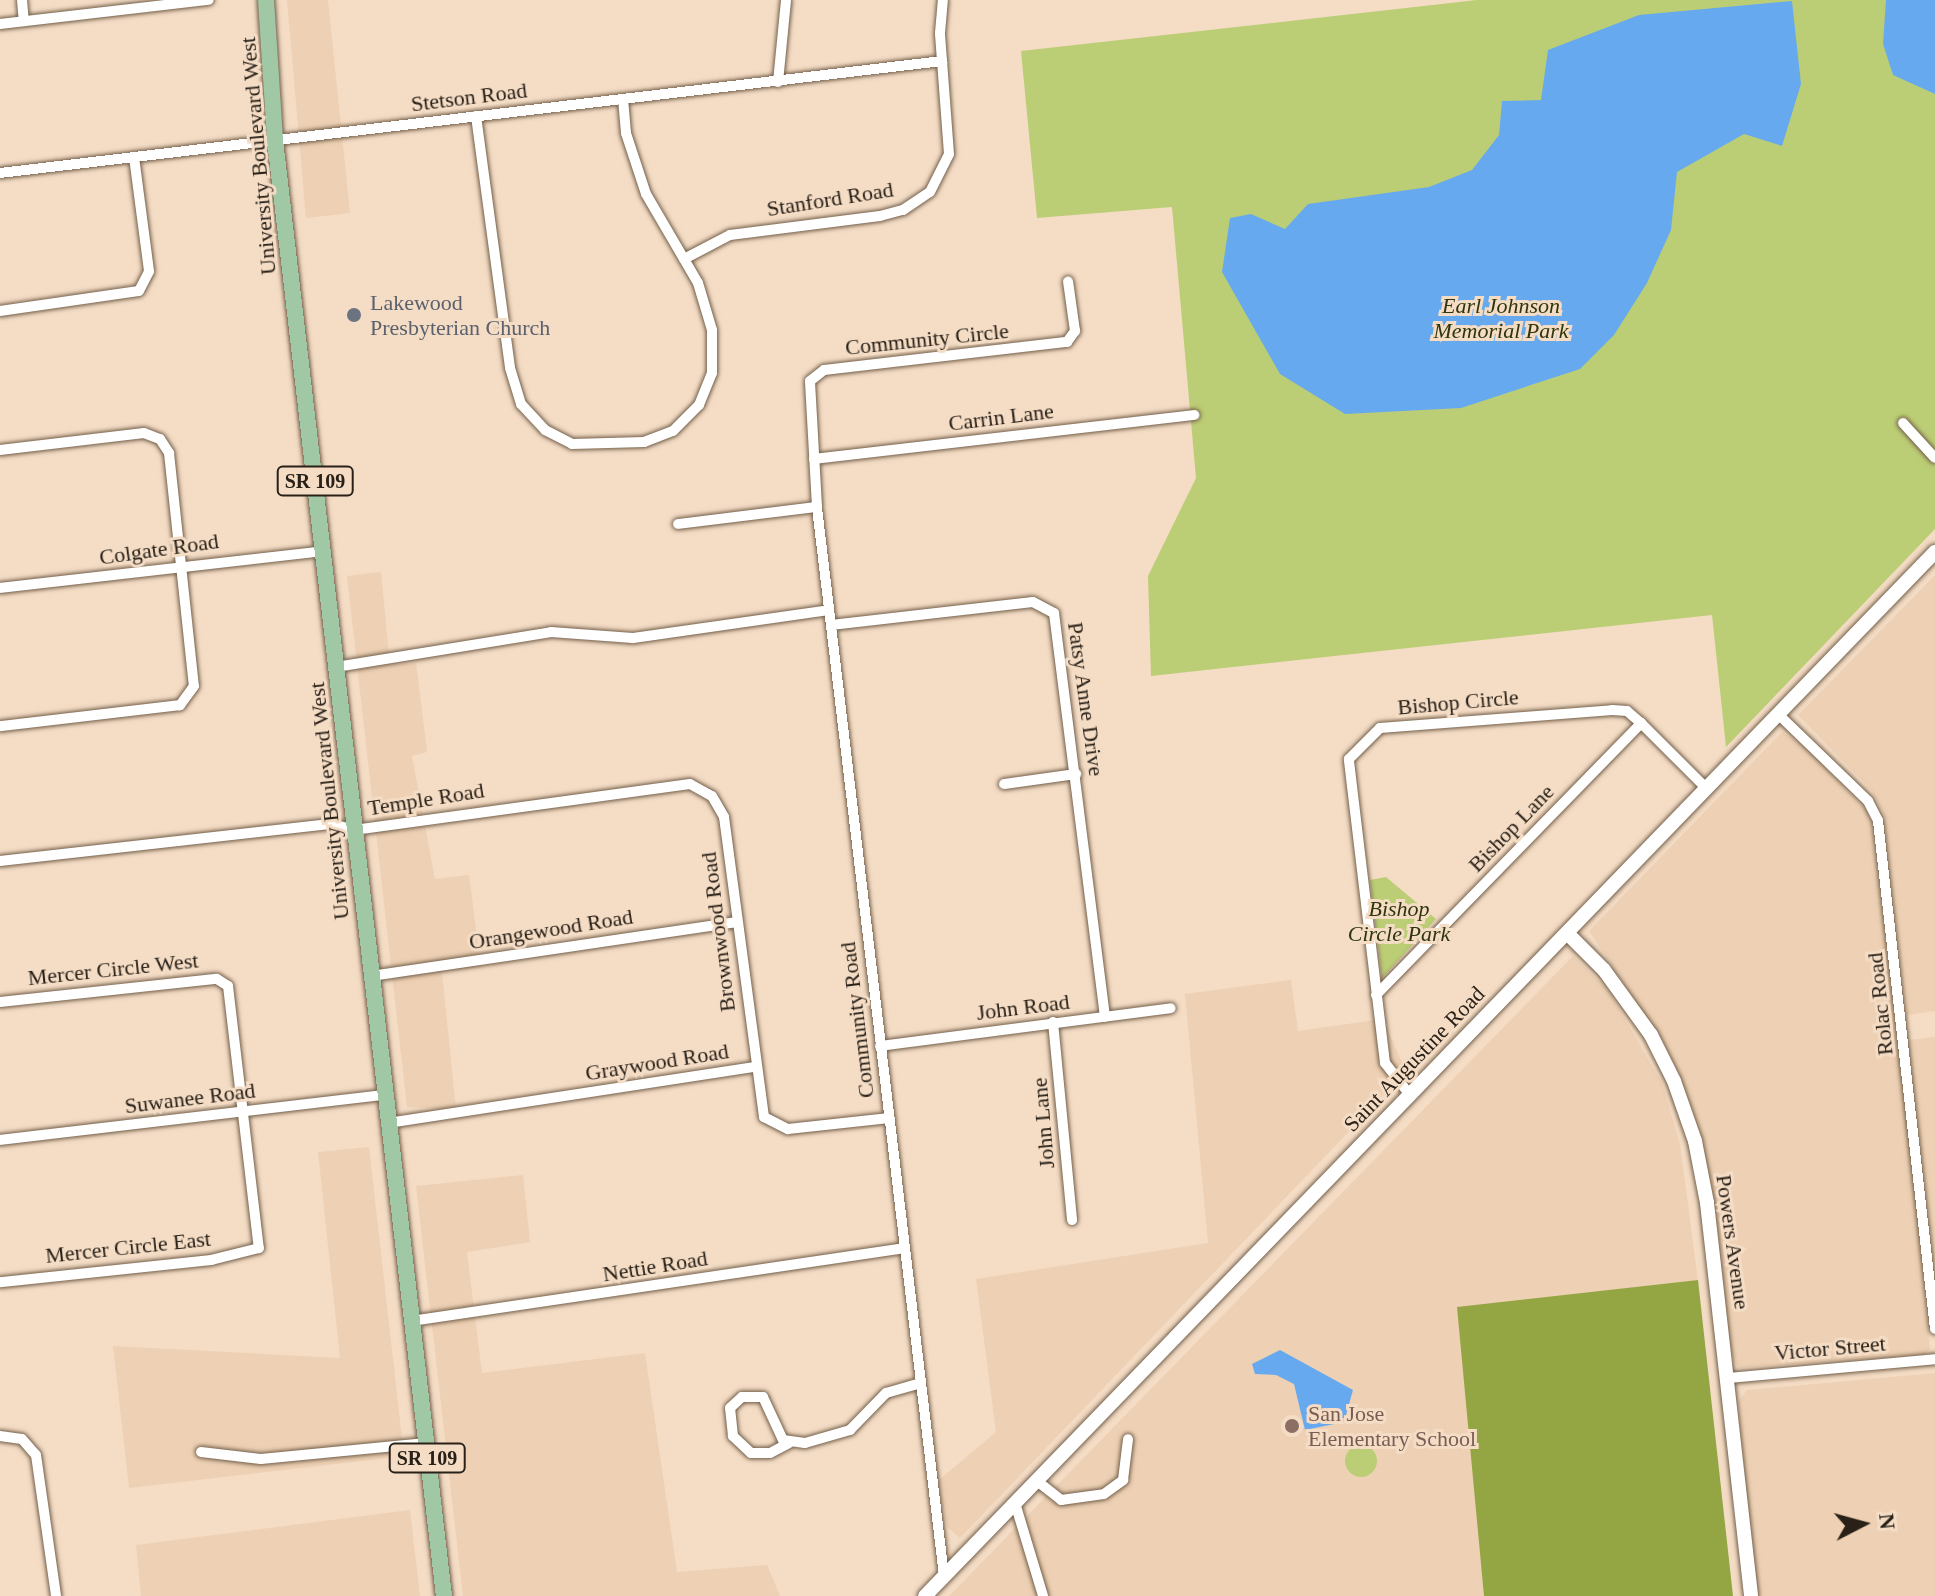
<!DOCTYPE html>
<html>
<head>
<meta charset="utf-8">
<style>
  body { margin:0 }
  #map { position:relative; width:1935px; height:1596px; overflow:hidden; background:#f4dcc5; font-family:"Times New Roman",serif }
  div>[style] { position:absolute }
  .built>* { inset:0; background:#eed1b4 }
  .green>* { inset:0; background:#bcce75 }
  .round { border-radius:50% }
  .forest>* { inset:0; background:#94a544 }
  .water>* { inset:0; background:#67a9ef }
  .roads { filter:drop-shadow(0 0 2px #735f4a) drop-shadow(0 0 2px #735f4a) }
  .street>* { height:10px; margin:-5px; padding:0 5px; transform-origin:5px; border-radius:5px; background:#fff }
  .secondary>* { height:14px; margin:-7px; padding:0 7px; transform-origin:7px; border-radius:7px; background:#fff }
  .primary>* { height:16px; margin:-8px; padding:0 8px; transform-origin:8px; border-radius:8px; background:#a1c8a5 }
  .dots>* { width:22px; height:22px; translate:-50% -50%; box-sizing:border-box; border:4px solid #f4dcc5; border-radius:50% }
  span { translate:-50% -50%; white-space:nowrap; text-align:center; line-height:1.15; -webkit-text-stroke:6px #f4dcc5; paint-order:stroke }
  .shield-label span { padding:2px 6px; background:#f4dcc5; border:2px solid; border-radius:6px; -webkit-text-stroke-width:0 }
  .shield-label { font-size:20px; color:#292118; font-weight:700 }
  .street-label { font-size:22px; color:#292118 }
  .worship-label { font-size:22px; color:#5b616d }
  .left { translate:0 -50%; text-align:left }
  .park-label { font-size:22px; color:#2f360d; font-style:italic }
  .education-label { font-size:22px; color:#785e54 }
  .north { position:absolute; left:1823px; top:1484px; width:80px; height:80px; -webkit-text-stroke:6px #f4dcc5; paint-order:stroke; rotate:84deg; font-size:22px; font-weight:700; line-height:32px; text-align:center; color:#292118 }
  .north::after { content:''; display:block; margin:auto; width:28px; height:36px; background:#292118; clip-path:polygon(50% 0,100% 100%,50% 72%,0 100%) }
</style>
</head>
<body>
<div id="map">
  <div class="built">
    <div style="clip-path:polygon(287px 0,328px 0,350px 213px,306px 218px)"></div>
    <div style="clip-path:polygon(381px 572px,390px 665px,416px 663px,427px 752px,412px 756px,435px 879px,469px 875px,481px 967px,442px 972px,456px 1109px,407px 1107px,347px 576px)"></div>
    <div style="clip-path:polygon(1935px 575px,1935px 1011px,1907px 1015px,1884px 814px,1871px 790px,1798px 715px)"></div>
    <div style="clip-path:polygon(1782px 732px,1806px 748px,1870px 814px,1905px 1097px,1930px 1349px,1924px 1355px,1738px 1368px,1731px 1354px,1705px 1159px,1690px 1102px,1659px 1037px,1589px 931px)"></div>
    <div style="clip-path:polygon(1573px 956px,1608px 990px,1662px 1083px,1680px 1144px,1698px 1280px,1458px 1308px,1484px 1596px,949px 1596px)"></div>
    <div style="clip-path:polygon(1291px 980px,1298px 1031px,1383px 1019px,1406px 1072px,960px 1538px,947px 1527px,938px 1481px,996px 1432px,976px 1279px,1208px 1243px,1185px 994px)"></div>
    <div style="clip-path:polygon(1935px 1037px,1935px 1266px,1909px 1040px)"></div>
    <div style="clip-path:polygon(369px 1147px,404px 1456px,129px 1488px,113px 1346px,340px 1358px,318px 1152px)"></div>
    <div style="clip-path:polygon(523px 1175px,530px 1242px,467px 1252px,482px 1373px,645px 1353px,677px 1572px,767px 1565px,780px 1596px,463px 1596px,416px 1186px)"></div>
    <div style="clip-path:polygon(1935px 1373px,1935px 1596px,1757px 1596px,1738px 1402px,1747px 1390px)"></div>
    <div style="clip-path:polygon(410px 1510px,420px 1596px,141px 1596px,136px 1545px)"></div>
  </div>
  <div class="green">
    <div style="clip-path:polygon(1477px 0,1935px 0,1935px 529px,1726px 747px,1712px 615px,1151px 676px,1148px 576px,1196px 478px,1172px 207px,1037px 218px,1021px 51px)"></div>
    <div style="clip-path:polygon(1386px 877px,1436px 919px,1382px 978px,1370px 880px)"></div>
    <div class="round" style="left:1345px;top:1445px;width:32px;height:32px"></div>
  </div>
  <div class="forest">
    <div style="clip-path:polygon(1698px 1280px,1733px 1596px,1484px 1596px,1457px 1307px)"></div>
  </div>
  <div class="water">
    <div style="clip-path:polygon(1886px 0,1935px 0,1935px 94px,1893px 75px,1883px 44px)"></div>
    <div style="clip-path:polygon(1792px 1px,1801px 84px,1782px 146px,1744px 134px,1677px 172px,1671px 230px,1647px 283px,1614px 335px,1580px 369px,1461px 408px,1345px 414px,1280px 374px,1222px 272px,1230px 218px,1251px 214px,1285px 229px,1308px 204px,1429px 187px,1472px 170px,1499px 135px,1502px 101px,1541px 100px,1548px 50px,1639px 15px)"></div>
    <div style="clip-path:polygon(1280px 1350px,1353px 1390px,1344px 1422px,1305px 1430px,1294px 1384px,1276px 1375px,1255px 1374px,1252px 1364px)"></div>
  </div>
  <div class="roads">
    <div class="street">
      <div style="left:22px;top:0;width:21px;rotate:85deg"></div>
      <div style="left:0;top:24px;width:210px;rotate:-6.6deg"></div>
      <div style="left:778px;top:82px;width:82px;rotate:-84.4deg"></div>
      <div style="left:476px;top:116px;width:254px;rotate:82.3deg"></div>
      <div style="left:510px;top:368px;width:38px;rotate:73deg"></div>
      <div style="left:521px;top:404px;width:35px;rotate:47deg"></div>
      <div style="left:545px;top:430px;width:30px;rotate:27deg"></div>
      <div style="left:572px;top:444px;width:72px;rotate:-1.6deg"></div>
      <div style="left:644px;top:442px;width:31px;rotate:-21deg"></div>
      <div style="left:673px;top:431px;width:37px;rotate:-45deg"></div>
      <div style="left:699px;top:405px;width:35px;rotate:-68deg"></div>
      <div style="left:712px;top:373px;width:43px;rotate:-90deg"></div>
      <div style="left:712px;top:330px;width:49px;rotate:-106.6deg"></div>
      <div style="left:698px;top:283px;width:103px;rotate:-120.3deg"></div>
      <div style="left:646px;top:194px;width:64px;rotate:-108.2deg"></div>
      <div style="left:626px;top:133px;width:33px;rotate:-95deg"></div>
      <div style="left:0;top:173px;width:949px;rotate:-6.78deg"></div>
      <div style="left:684px;top:259px;width:52px;rotate:-27.6deg"></div>
      <div style="left:730px;top:235px;width:151px;rotate:-7.2deg"></div>
      <div style="left:880px;top:216px;width:24px;rotate:-15deg"></div>
      <div style="left:903px;top:210px;width:32px;rotate:-34deg"></div>
      <div style="left:930px;top:192px;width:42px;rotate:-63.4deg"></div>
      <div style="left:949px;top:154px;width:121px;rotate:-94.3deg"></div>
      <div style="left:940px;top:33px;width:33px;rotate:-85deg"></div>
      <div style="left:0;top:311px;width:140px;rotate:-8.2deg"></div>
      <div style="left:139px;top:291px;width:22px;rotate:-63deg"></div>
      <div style="left:149px;top:271px;width:115px;rotate:-97.5deg"></div>
      <div style="left:1903px;top:423px;width:47px;rotate:47.6deg"></div>
      <div style="left:0;top:450px;width:145px;rotate:-6.7deg"></div>
      <div style="left:144px;top:433px;width:17px;rotate:21deg"></div>
      <div style="left:160px;top:439px;width:17px;rotate:57deg"></div>
      <div style="left:169px;top:453px;width:234px;rotate:83.9deg"></div>
      <div style="left:194px;top:686px;width:24px;rotate:126deg"></div>
      <div style="left:180px;top:705px;width:181px;rotate:173.3deg"></div>
      <div style="left:814px;top:459px;width:383px;rotate:-6.6deg"></div>
      <div style="left:678px;top:524px;width:140px;rotate:-7deg"></div>
      <div style="left:0;top:588px;width:325px;rotate:-6.5deg"></div>
      <div style="left:831px;top:625px;width:203px;rotate:-6.5deg"></div>
      <div style="left:1033px;top:602px;width:24px;rotate:28deg"></div>
      <div style="left:1054px;top:613px;width:407px;rotate:82.8deg"></div>
      <div style="left:336px;top:667px;width:218px;rotate:-9.2deg"></div>
      <div style="left:551px;top:632px;width:82px;rotate:4.2deg"></div>
      <div style="left:633px;top:638px;width:198px;rotate:-8.1deg"></div>
      <div style="left:1778px;top:714px;width:125px;rotate:44deg"></div>
      <div style="left:1868px;top:801px;width:22px;rotate:63deg"></div>
      <div style="left:1878px;top:821px;width:511px;rotate:83.6deg"></div>
      <div style="left:1004px;top:784px;width:73px;rotate:-7.9deg"></div>
      <div style="left:0;top:861px;width:334px;rotate:-6.4deg"></div>
      <div style="left:332px;top:824px;width:23px;rotate:15deg"></div>
      <div style="left:354px;top:830px;width:339px;rotate:-7.8deg"></div>
      <div style="left:690px;top:784px;width:25px;rotate:29deg"></div>
      <div style="left:712px;top:796px;width:24px;rotate:60deg"></div>
      <div style="left:724px;top:817px;width:303px;rotate:82.4deg"></div>
      <div style="left:764px;top:1117px;width:27px;rotate:27deg"></div>
      <div style="left:788px;top:1129px;width:102px;rotate:-6.2deg"></div>
      <div style="left:371px;top:976px;width:370px;rotate:-8.4deg"></div>
      <div style="left:1376px;top:995px;width:380px;rotate:-45.7deg"></div>
      <div style="left:0;top:1002px;width:218px;rotate:-6.1deg"></div>
      <div style="left:217px;top:979px;width:13px;rotate:32deg"></div>
      <div style="left:228px;top:986px;width:264px;rotate:83.3deg"></div>
      <div style="left:259px;top:1248px;width:49px;rotate:166deg"></div>
      <div style="left:211px;top:1260px;width:212px;rotate:174deg"></div>
      <div style="left:1053px;top:1022px;width:199px;rotate:84.5deg"></div>
      <div style="left:880px;top:1046px;width:293px;rotate:-7.4deg"></div>
      <div style="left:1410px;top:1095px;width:41px;rotate:-128deg"></div>
      <div style="left:1385px;top:1063px;width:306px;rotate:-96.8deg"></div>
      <div style="left:1349px;top:759px;width:44px;rotate:-45deg"></div>
      <div style="left:1380px;top:728px;width:233px;rotate:-4.4deg"></div>
      <div style="left:1612px;top:710px;width:15px;rotate:4deg"></div>
      <div style="left:1627px;top:711px;width:18px;rotate:41deg"></div>
      <div style="left:1641px;top:723px;width:93px;rotate:45deg"></div>
      <div style="left:388px;top:1123px;width:371px;rotate:-8.7deg"></div>
      <div style="left:0;top:1140px;width:388px;rotate:-6.7deg"></div>
      <div style="left:411px;top:1321px;width:498px;rotate:-8.4deg"></div>
      <div style="left:1728px;top:1378px;width:208px;rotate:-5.2deg"></div>
      <div style="left:0;top:1436px;width:22px;rotate:8deg"></div>
      <div style="left:22px;top:1439px;width:21px;rotate:49deg"></div>
      <div style="left:36px;top:1455px;width:142px;rotate:81.9deg"></div>
      <div style="left:789px;top:1443px;width:21px;rotate:152deg"></div>
      <div style="left:770px;top:1453px;width:19px;rotate:180deg"></div>
      <div style="left:751px;top:1453px;width:25px;rotate:-137deg"></div>
      <div style="left:733px;top:1436px;width:28px;rotate:-96deg"></div>
      <div style="left:730px;top:1408px;width:16px;rotate:-43deg"></div>
      <div style="left:742px;top:1397px;width:21px"></div>
      <div style="left:763px;top:1397px;width:47px;rotate:65.1deg"></div>
      <div style="left:783px;top:1440px;width:22px;rotate:8deg"></div>
      <div style="left:805px;top:1443px;width:47px;rotate:-16.1deg"></div>
      <div style="left:850px;top:1430px;width:52px;rotate:-45.8deg"></div>
      <div style="left:886px;top:1393px;width:35px;rotate:-16deg"></div>
      <div style="left:201px;top:1452px;width:60px;rotate:6.7deg"></div>
      <div style="left:261px;top:1459px;width:166px;rotate:-5.5deg"></div>
      <div style="left:1037px;top:1481px;width:31px;rotate:38deg"></div>
      <div style="left:1061px;top:1500px;width:43px;rotate:-7.9deg"></div>
      <div style="left:1104px;top:1494px;width:24px;rotate:-36deg"></div>
      <div style="left:1123px;top:1480px;width:41px;rotate:-83deg"></div>
      <div style="left:1015px;top:1503px;width:97px;rotate:73.2deg"></div>
      <div style="left:944px;top:1576px;width:1077px;rotate:-96.78deg"></div>
      <div style="left:817px;top:507px;width:126px;rotate:-93.2deg"></div>
      <div style="left:810px;top:381px;width:18px;rotate:-38deg"></div>
      <div style="left:824px;top:370px;width:245px;rotate:-6.6deg"></div>
      <div style="left:1067px;top:342px;width:14px;rotate:-54deg"></div>
      <div style="left:1075px;top:331px;width:50px;rotate:-98deg"></div>
    </div>
    <div class="secondary">
      <div style="left:1567px;top:933px;width:52px;rotate:45deg"></div>
      <div style="left:1604px;top:970px;width:80px;rotate:54.1deg"></div>
      <div style="left:1651px;top:1035px;width:51px;rotate:63.4deg"></div>
      <div style="left:1674px;top:1081px;width:64px;rotate:70.7deg"></div>
      <div style="left:1695px;top:1141px;width:63px;rotate:79deg"></div>
      <div style="left:1707px;top:1203px;width:395px;rotate:83.6deg"></div>
      <div style="left:925px;top:1596px;width:1453px;rotate:-45.95deg"></div>
    </div>
    <div class="primary">
      <div style="left:266px;top:0;width:140px;rotate:86.3deg"></div>
      <div style="left:275px;top:140px;width:1466px;rotate:83.38deg"></div>
    </div>
  </div>
  <div class="dots">
    <div style="left:354px;top:315px;background:#6b7280"></div>
    <div style="left:1292px;top:1426px;background:#8d6e63"></div>
  </div>
  <div class="shield-label">
    <span style="left:315px;top:481px">SR 109</span>
    <span style="left:427px;top:1458px">SR 109</span>
  </div>
  <div class="street-label">
    <span style="left:469px;top:97px;rotate:-7deg">Stetson Road</span>
    <span style="left:258px;top:156px;rotate:-95deg">University Boulevard West</span>
    <span style="left:830px;top:199px;rotate:-9deg">Stanford Road</span>
    <span style="left:927px;top:339px;rotate:-6deg">Community Circle</span>
    <span style="left:1001px;top:417px;rotate:-7deg">Carrin Lane</span>
    <span style="left:159px;top:549px;rotate:-8deg">Colgate Road</span>
    <span style="left:1086px;top:699px;rotate:82deg">Patsy Anne Drive</span>
    <span style="left:1458px;top:702px;rotate:-5deg">Bishop Circle</span>
    <span style="left:426px;top:799px;rotate:-9deg">Temple Road</span>
    <span style="left:329px;top:801px;rotate:-96deg">University Boulevard West</span>
    <span style="left:1511px;top:828px;rotate:-46deg">Bishop Lane</span>
    <span style="left:551px;top:929px;rotate:-9deg">Orangewood Road</span>
    <span style="left:718px;top:932px;rotate:-97deg">Brownwood Road</span>
    <span style="left:113px;top:969px;rotate:-6deg">Mercer Circle West</span>
    <span style="left:1880px;top:1004px;rotate:-96deg">Rolac Road</span>
    <span style="left:1023px;top:1007px;rotate:-7deg">John Road</span>
    <span style="left:857px;top:1020px;rotate:-97deg">Community Road</span>
    <span style="left:1414px;top:1059px;rotate:-46deg">Saint Augustine Road</span>
    <span style="left:657px;top:1062px;rotate:-9deg">Graywood Road</span>
    <span style="left:190px;top:1098px;rotate:-7deg">Suwanee Road</span>
    <span style="left:1043px;top:1123px;rotate:-95deg">John Lane</span>
    <span style="left:1733px;top:1242px;rotate:82deg">Powers Avenue</span>
    <span style="left:128px;top:1247px;rotate:-6deg">Mercer Circle East</span>
    <span style="left:655px;top:1266px;rotate:-9deg">Nettie Road</span>
    <span style="left:1830px;top:1348px;rotate:-5deg">Victor Street</span>
  </div>
  <div class="worship-label">
    <span class="left" style="left:370px;top:315px">Lakewood<br>Presbyterian Church</span>
  </div>
  <div class="park-label">
    <span style="left:1501px;top:318px">Earl Johnson<br>Memorial Park</span>
    <span style="left:1399px;top:921px">Bishop<br>Circle Park</span>
  </div>
  <div class="education-label">
    <span class="left" style="left:1308px;top:1426px">San Jose<br>Elementary School</span>
  </div>
  <div class="north">N</div>
</div>
</body>
</html>
